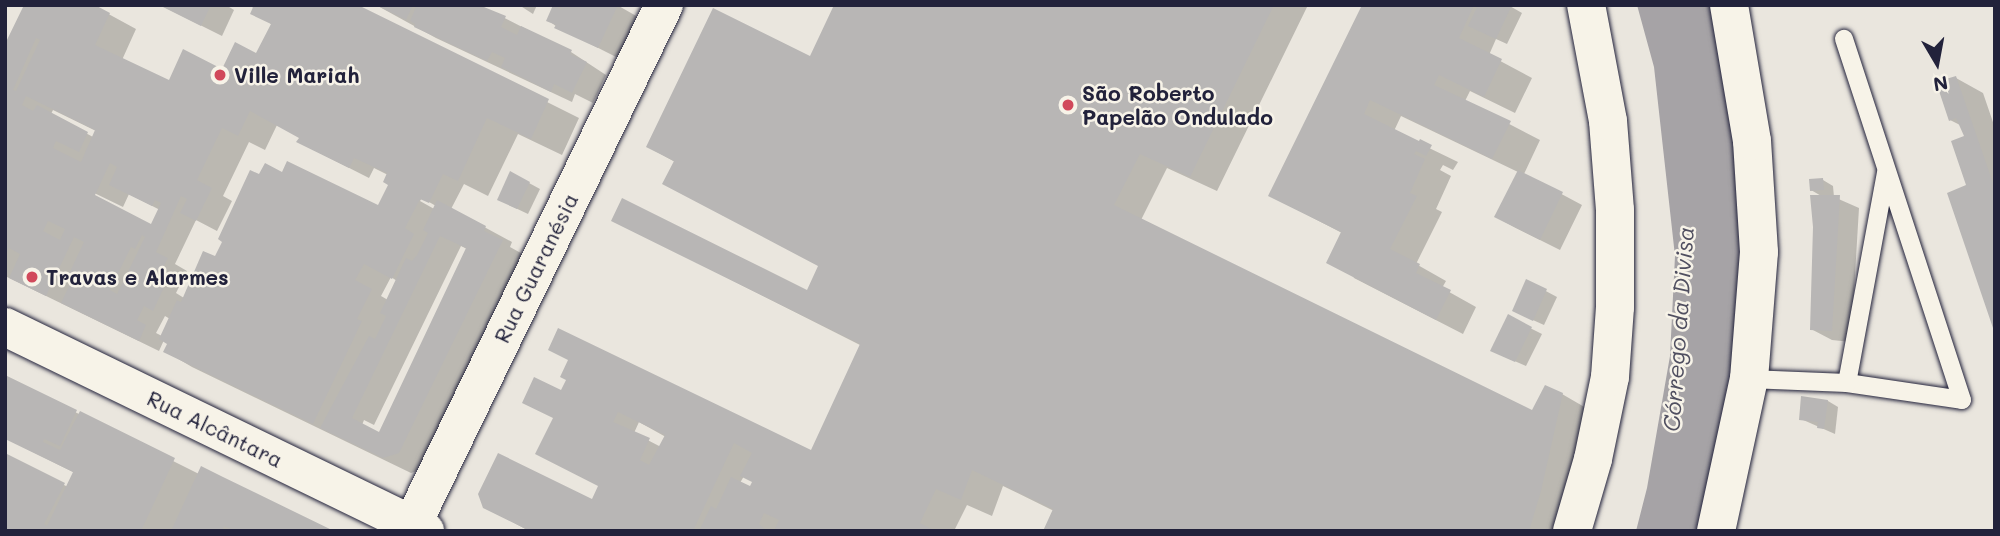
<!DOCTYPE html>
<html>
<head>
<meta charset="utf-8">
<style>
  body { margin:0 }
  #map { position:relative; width:2000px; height:536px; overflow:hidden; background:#eae6de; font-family:Mali,sans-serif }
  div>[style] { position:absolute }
  .water>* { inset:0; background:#a6a3a6 }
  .shadow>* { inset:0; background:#0003 }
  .building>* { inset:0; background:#b8b6b5 }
  .roads { filter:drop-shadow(0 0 2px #22223b) drop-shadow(0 0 2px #22223b) }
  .service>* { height:18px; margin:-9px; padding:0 9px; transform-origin:9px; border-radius:9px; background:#f7f3e8 }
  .tertiary>* { height:38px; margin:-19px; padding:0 19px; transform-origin:19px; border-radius:19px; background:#f7f3e8 }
  .secondary>* { height:38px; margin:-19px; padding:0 19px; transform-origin:19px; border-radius:19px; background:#f7f3e8 }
  .dots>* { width:19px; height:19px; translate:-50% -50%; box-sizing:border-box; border:4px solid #f7f3e8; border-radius:50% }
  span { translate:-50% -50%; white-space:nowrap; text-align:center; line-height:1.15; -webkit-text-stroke:5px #f7f3e8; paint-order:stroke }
  .poi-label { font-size:21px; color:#22223b; font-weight:700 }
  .left { translate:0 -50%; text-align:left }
  .street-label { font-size:21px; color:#22223b }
  .water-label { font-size:23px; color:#504f60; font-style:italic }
  .frame { position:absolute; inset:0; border:7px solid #22223b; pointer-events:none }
  .north { position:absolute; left:1902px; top:28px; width:70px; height:70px; -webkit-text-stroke:5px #f7f3e8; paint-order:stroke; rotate:170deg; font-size:19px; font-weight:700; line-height:28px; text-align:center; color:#22223b }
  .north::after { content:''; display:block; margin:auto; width:24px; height:32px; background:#22223b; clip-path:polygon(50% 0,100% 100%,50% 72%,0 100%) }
</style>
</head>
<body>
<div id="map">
  <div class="water">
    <div style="clip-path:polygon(1637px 5px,1712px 5px,1732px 99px,1745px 308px,1708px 531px,1636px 531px,1647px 488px,1670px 356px,1675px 256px,1654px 67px)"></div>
  </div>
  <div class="shadow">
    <div style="clip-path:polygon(evenodd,92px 5px,136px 29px,122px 60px,170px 82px,223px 72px,257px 55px,272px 25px,250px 5px,362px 5px,361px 9px,579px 118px,562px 155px,518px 134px,488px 196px,464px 184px,451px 209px,512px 242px,510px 247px,528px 257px,426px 468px,411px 473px,192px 367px,165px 351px,169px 343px,164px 340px,159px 351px,5px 276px,5px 48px,92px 5px,53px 110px,96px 131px,93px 137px,51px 114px,53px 110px,92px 5px,277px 125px,301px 138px,298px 142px,369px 178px,374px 168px,388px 175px,390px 184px,379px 207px,283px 174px,260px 177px,215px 259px,184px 298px,176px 293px,187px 271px,175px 264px,196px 220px,217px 231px,232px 201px,223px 196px,249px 142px,265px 150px,277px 125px,92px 5px,84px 188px,123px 207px,129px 194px,160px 210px,152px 226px,82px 191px,84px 188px,92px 5px,422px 198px,436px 206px,436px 210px,420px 201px,422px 198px,92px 5px,461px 246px,467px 249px,380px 434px,362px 425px,364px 420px,374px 425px,461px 246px,92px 5px,391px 277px,397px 281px,388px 300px,381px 296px,391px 277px,92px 5px,165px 316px,170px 319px,162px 336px,156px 333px,165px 316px)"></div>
    <div style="clip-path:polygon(160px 5px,226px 5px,234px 10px,222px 36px)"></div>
    <div style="clip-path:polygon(376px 5px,479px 5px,571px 52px,606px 75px,593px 103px,575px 94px,572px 102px,436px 38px)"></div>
    <div style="clip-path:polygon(519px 5px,537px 5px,533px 14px)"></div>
    <div style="clip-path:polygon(555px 5px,617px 5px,638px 17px,618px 58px,557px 27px,548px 20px)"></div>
    <div style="clip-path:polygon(evenodd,834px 5px,1308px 5px,1217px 191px,1167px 168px,1141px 220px,1533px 413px,1562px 394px,1593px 412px,1564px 531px,1045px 531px,1054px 511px,1003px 486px,992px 516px,967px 505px,954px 531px,529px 531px,485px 507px,603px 506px,600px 486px,555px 418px,562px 393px,812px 453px,862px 346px,613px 220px,808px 292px,820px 266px,675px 162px,648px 147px,820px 63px,834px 5px,639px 422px,698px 455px,661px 447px,634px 433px,639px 422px,834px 5px,744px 476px,754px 482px,751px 488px,740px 483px,744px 476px)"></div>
    <div style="clip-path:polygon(1364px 5px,1508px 5px,1522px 13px,1507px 44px,1496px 39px,1489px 55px,1532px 78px,1515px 113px,1470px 91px,1465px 101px,1540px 140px,1524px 174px,1582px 205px,1560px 250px,1516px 228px,1496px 217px,1518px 172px,1401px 116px,1394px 131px,1458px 162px,1453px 170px,1443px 165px,1440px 170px,1451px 176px,1436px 209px,1442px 212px,1416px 264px,1446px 281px,1442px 288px,1476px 307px,1463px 334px,1354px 278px,1342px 233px,1271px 196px)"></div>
    <div style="clip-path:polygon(1956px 78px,1983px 93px,1995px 128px,1995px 326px,1950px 194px,1969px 186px,1966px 137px,1962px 126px,1950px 120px)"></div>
    <div style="clip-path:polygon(1823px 180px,1833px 186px,1834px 197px,1859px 208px,1851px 342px,1832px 340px,1811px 329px,1823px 197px,1811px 190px)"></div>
    <div style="clip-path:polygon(529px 183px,540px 189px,528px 214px,509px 205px)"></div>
    <div style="clip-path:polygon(1527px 281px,1557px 297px,1544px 325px,1524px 316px)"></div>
    <div style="clip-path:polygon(1508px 317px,1542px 334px,1526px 366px,1503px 356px)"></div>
    <div style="clip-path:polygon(5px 377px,199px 474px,330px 531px,5px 531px,5px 455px,68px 487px,75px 473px,23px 447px)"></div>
    <div style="clip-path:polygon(1803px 398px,1828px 401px,1838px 407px,1835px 434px,1801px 419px)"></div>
  </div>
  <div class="building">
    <div style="clip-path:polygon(evenodd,24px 5px,95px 5px,110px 13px,95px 45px,169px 80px,183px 49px,222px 69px,235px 42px,256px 53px,271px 24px,250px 14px,254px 5px,358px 5px,549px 99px,531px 139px,487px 118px,458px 181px,443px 174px,429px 203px,420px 199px,405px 228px,414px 234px,392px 279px,364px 264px,355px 280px,372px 289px,357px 319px,362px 321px,313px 424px,163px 352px,167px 344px,159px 339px,177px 300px,181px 302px,203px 251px,215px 256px,222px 242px,218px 239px,250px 170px,259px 174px,265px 163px,282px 172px,287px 161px,378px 205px,388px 185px,383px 182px,387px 173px,354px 158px,349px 168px,296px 142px,299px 138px,250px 111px,238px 136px,222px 128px,197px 180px,212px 188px,196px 221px,180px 213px,187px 199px,181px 196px,156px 252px,168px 258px,156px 280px,165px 285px,153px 311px,144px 306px,137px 320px,146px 325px,139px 341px,61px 303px,71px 282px,66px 280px,84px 242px,74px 237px,46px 296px,9px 278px,20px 254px,9px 248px,5px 256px,5px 44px,24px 5px,36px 38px,40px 40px,16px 91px,13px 90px,36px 38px,24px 5px,26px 96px,95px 130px,81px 162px,53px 148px,56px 141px,79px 152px,88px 132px,37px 105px,33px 111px,22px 105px,26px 96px,24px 5px,110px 163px,117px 167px,109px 185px,152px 206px,155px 200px,161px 203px,151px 224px,95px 195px,110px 163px,24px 5px,48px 221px,65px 229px,60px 240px,43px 231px,48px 221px,24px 5px,142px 235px,145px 237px,117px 294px,110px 290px,131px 247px,135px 249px,142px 235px)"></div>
    <div style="clip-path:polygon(159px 5px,211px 5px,201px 26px)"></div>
    <div style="clip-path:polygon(376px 5px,413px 5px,406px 20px)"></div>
    <div style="clip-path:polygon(417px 5px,479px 5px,506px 16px,501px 27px,517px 35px,521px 26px,572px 50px,570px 54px,587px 62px,572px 93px,554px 84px,551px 92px,501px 67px,505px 58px,492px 52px,487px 61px,414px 27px,415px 24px,410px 21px)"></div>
    <div style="clip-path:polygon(553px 5px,563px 10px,558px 5px,618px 5px,598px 48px,554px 28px,556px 25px,546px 21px)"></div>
    <div style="clip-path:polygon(evenodd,834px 5px,1274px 5px,1190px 177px,1140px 154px,1114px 205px,1532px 410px,1545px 385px,1563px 393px,1541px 491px,1529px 531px,1043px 531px,1053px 509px,972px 470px,961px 500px,936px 489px,920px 523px,936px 531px,774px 531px,779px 520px,764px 513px,759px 524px,767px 531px,699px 531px,711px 506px,716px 509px,731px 477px,750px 486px,752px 482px,740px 476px,752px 453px,734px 443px,693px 531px,530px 531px,483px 508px,478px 494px,498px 453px,592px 499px,598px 486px,535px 454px,553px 418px,522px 403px,534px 377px,561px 390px,566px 380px,560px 377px,568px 360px,548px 350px,558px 328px,811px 450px,860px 344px,611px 221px,622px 198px,807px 290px,818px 266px,662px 184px,674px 161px,646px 147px,713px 8px,810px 56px,834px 5px,618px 412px,665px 435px,649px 465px,640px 460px,650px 438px,613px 422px,618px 412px)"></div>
    <div style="clip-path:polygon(1362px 5px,1474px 5px,1459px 38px,1502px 59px,1484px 97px,1439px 75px,1434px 85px,1511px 121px,1492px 159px,1370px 100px,1364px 114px,1419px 141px,1420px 139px,1432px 145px,1426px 156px,1416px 151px,1414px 154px,1425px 159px,1410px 193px,1417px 196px,1390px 249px,1420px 264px,1416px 273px,1451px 290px,1436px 320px,1326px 263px,1341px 232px,1268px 196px)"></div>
    <div style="clip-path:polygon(1478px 5px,1512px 5px,1496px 39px,1468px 26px)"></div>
    <div style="clip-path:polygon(1956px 76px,1995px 189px,1994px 331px,1947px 193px,1966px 185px,1951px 141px,1964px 136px,1956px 118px,1949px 121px,1936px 82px)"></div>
    <div style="clip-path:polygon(1518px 170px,1563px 192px,1540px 240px,1494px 217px)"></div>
    <div style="clip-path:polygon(510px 171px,530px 182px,517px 209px,497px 200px)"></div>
    <div style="clip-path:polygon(1823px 178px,1824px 190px,1810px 191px,1809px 179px)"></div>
    <div style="clip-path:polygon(1810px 195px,1840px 195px,1832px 331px,1810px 330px,1813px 227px)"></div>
    <div style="clip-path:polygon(evenodd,437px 200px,486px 226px,484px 231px,503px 240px,399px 453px,383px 458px,320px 428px,369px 336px,375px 339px,386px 316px,380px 313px,406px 258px,412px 261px,417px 255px,428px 233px,423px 230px,437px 200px,440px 236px,466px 248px,379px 432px,352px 418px,440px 236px)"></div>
    <div style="clip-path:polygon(1526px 279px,1547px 289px,1533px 321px,1512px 311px)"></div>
    <div style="clip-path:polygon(1508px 314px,1532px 327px,1515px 362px,1490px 351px)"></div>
    <div style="clip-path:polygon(5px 375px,77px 410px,60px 446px,44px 439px,43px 442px,60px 450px,80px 411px,175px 458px,141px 531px,5px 531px,5px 453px,65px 483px,44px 524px,47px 526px,73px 472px,5px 439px)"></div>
    <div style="clip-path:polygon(1801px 396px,1828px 400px,1824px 429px,1817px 428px,1818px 422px,1799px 420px)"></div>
    <div style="clip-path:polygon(201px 466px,223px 477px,334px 531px,235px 531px,224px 526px,222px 531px,171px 531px)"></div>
  </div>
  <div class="roads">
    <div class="service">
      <div style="left:1749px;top:379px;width:98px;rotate:2.3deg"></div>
      <div style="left:1847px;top:383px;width:116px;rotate:8.4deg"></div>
      <div style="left:1962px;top:400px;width:380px;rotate:-108.1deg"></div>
      <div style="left:1847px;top:383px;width:214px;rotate:-79.5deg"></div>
    </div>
    <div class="tertiary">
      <div style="left:5px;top:327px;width:467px;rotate:25.9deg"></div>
      <div style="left:409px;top:531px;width:585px;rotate:-64.14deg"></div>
    </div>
    <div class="secondary">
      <div style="left:1572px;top:531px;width:75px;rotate:-73.7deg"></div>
      <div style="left:1593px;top:459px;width:84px;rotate:-78.3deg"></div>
      <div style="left:1610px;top:377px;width:70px;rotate:-85.9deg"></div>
      <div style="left:1615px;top:307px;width:97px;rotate:-90deg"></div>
      <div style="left:1615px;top:210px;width:89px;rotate:-94.5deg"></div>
      <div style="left:1608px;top:121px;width:118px;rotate:-100.7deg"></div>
      <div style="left:1716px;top:531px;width:156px;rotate:-77.8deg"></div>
      <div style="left:1749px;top:379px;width:127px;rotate:-85.5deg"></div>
      <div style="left:1759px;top:252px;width:111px;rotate:-93.6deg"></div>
      <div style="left:1752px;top:141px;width:138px;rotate:-99.6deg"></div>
    </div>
  </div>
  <div class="dots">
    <div style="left:220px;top:75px;background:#d1495b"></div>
    <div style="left:1068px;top:105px;background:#d1495b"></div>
    <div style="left:32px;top:277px;background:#d1495b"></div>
  </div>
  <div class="poi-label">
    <span class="left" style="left:234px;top:75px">Ville Mariah</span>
    <span class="left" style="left:1082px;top:105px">São Roberto<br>Papelão Ondulado</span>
    <span class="left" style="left:46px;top:277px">Travas e Alarmes</span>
  </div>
  <div class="street-label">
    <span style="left:536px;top:268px;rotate:-64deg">Rua Guaranésia</span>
    <span style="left:215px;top:429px;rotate:26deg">Rua Alcântara</span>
  </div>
  <div class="water-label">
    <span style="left:1678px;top:329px;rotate:-86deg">Córrego da Divisa</span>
  </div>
  <div class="frame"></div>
  <div class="north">N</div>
</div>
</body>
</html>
